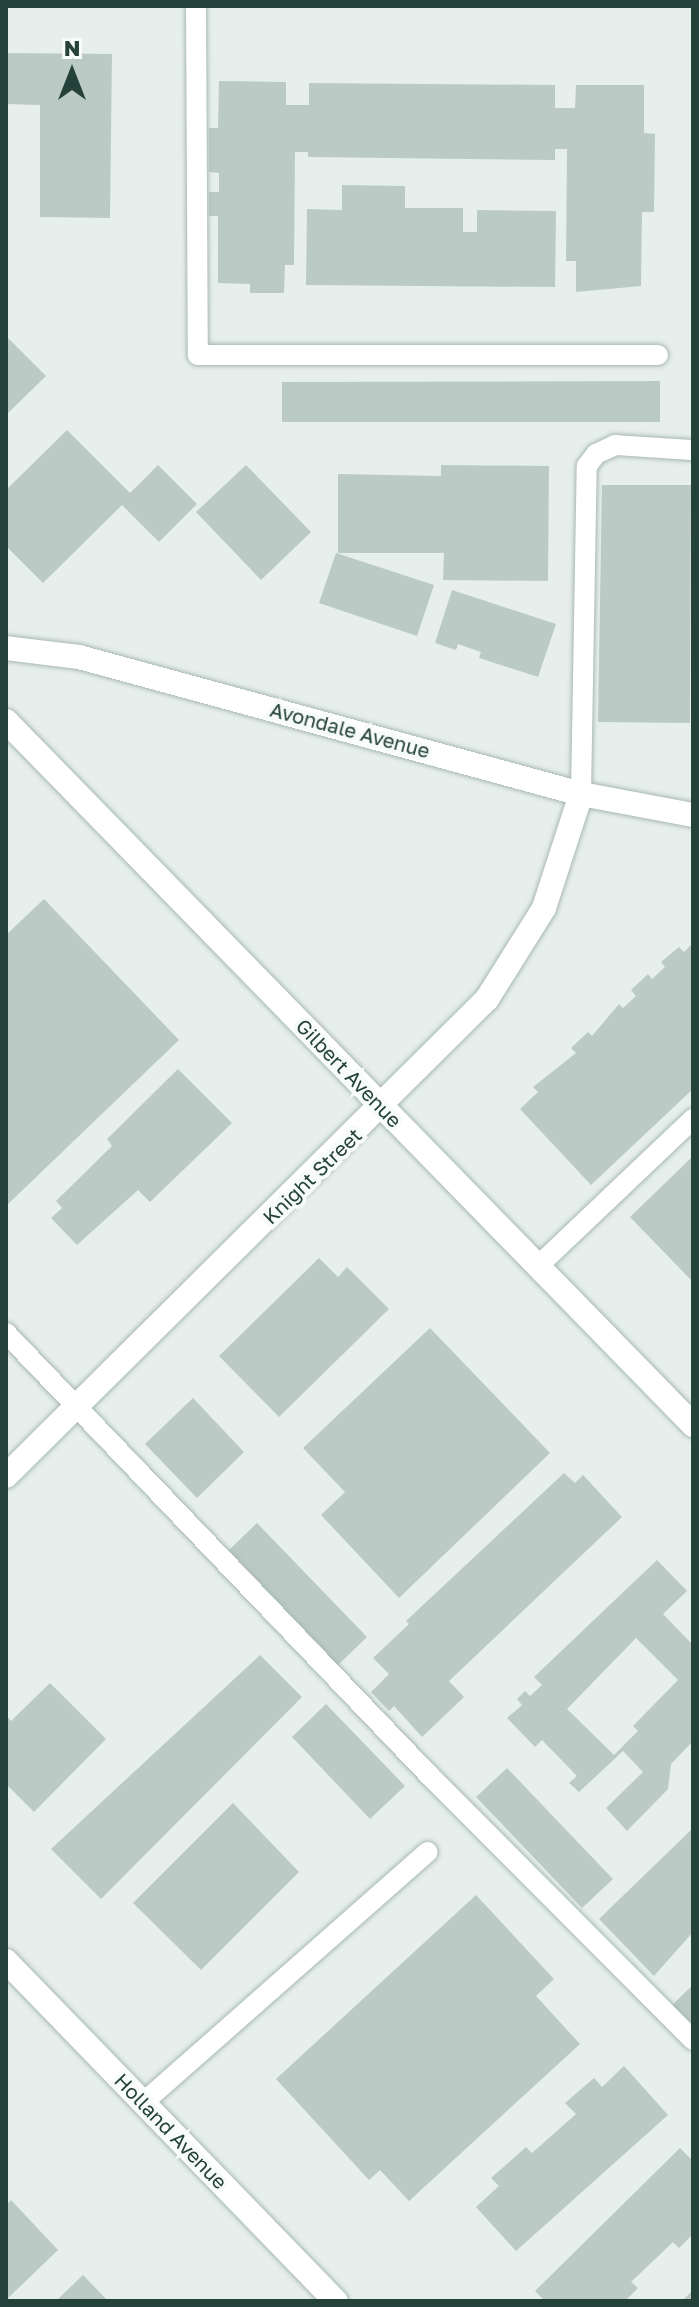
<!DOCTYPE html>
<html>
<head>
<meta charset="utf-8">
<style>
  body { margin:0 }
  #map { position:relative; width:699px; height:2307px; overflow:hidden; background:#e6efeb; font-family:"Golos Text",sans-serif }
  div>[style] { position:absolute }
  .building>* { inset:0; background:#bbcac4 }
  .roads { filter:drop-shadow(0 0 2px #a8b8b2) drop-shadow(0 0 2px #a8b8b2) }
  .lane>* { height:20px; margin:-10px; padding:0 10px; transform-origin:10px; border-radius:10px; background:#fff }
  .street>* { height:24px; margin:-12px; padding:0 12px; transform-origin:12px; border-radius:12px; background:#fff }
  .secondary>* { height:24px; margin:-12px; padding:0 12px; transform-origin:12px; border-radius:12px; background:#fff }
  span { translate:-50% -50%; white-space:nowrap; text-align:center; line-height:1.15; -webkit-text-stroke:8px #f7fbf9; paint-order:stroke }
  .street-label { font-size:20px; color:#24423a }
  .frame { position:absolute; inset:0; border:8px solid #24423a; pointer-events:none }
  .north { position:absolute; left:32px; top:32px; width:80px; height:80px; -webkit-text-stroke:6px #f7fbf9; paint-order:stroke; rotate:0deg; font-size:22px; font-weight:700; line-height:32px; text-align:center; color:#24423a }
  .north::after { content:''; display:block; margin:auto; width:28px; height:36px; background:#24423a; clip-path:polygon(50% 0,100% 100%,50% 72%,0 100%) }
</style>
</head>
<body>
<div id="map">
  <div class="building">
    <div style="clip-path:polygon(6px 53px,112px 54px,110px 218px,40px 217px,40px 105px,6px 104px)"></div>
    <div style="clip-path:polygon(219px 81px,286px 82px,286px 105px,309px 105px,309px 83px,555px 85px,555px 108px,575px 108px,576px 85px,644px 85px,644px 133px,655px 134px,654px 212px,642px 212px,641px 286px,576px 292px,576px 261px,566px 261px,567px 149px,555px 149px,555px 160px,308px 157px,308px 152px,295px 152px,294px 265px,285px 265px,284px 293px,250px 293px,250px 284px,218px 283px,218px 216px,209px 216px,209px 192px,219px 192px,219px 173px,209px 172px,209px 128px,218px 128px)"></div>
    <div style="clip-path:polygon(342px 185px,405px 186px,405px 208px,463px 208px,463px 232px,477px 232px,477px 210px,556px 211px,555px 287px,306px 285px,307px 209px,342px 210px)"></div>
    <div style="clip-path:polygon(6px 336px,46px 376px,6px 415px)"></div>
    <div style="clip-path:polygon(660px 381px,660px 422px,282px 422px,282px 382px)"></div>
    <div style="clip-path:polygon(67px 430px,130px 493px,158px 465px,197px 504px,159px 542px,122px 505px,43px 583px,6px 546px,6px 490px)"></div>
    <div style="clip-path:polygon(246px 465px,311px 532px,261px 580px,196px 512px)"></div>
    <div style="clip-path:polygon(441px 465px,549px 466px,548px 581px,443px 580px,444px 553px,338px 553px,338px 474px,441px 476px)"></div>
    <div style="clip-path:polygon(602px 485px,691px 485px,690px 723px,598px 722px)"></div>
    <div style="clip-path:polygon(336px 553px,434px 585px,417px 636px,319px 603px)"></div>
    <div style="clip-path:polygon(452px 590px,556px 624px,538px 677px,479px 658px,481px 652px,458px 644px,456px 650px,435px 643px)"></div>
    <div style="clip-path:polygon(44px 899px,179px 1040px,6px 1206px,6px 935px)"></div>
    <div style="clip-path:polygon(693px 943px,693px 1089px,591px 1185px,520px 1109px,538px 1092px,533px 1087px,576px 1053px,571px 1048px,588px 1032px,592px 1036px,619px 1004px,623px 1008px,636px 996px,631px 990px,648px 974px,652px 979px,665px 967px,661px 962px,679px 947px,684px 952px)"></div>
    <div style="clip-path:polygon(178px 1069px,232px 1123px,150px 1202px,138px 1190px,77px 1245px,51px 1218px,62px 1208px,56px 1201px,112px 1146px,107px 1139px)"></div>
    <div style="clip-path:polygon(693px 1156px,693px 1282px,630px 1217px)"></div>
    <div style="clip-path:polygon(319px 1258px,338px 1277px,347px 1267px,389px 1309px,279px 1417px,219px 1356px)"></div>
    <div style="clip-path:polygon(430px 1328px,550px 1453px,399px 1598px,321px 1515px,345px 1492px,303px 1448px)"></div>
    <div style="clip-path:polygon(193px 1398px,244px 1452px,197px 1498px,145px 1444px)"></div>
    <div style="clip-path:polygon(564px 1473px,575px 1483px,583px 1475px,622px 1517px,449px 1681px,464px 1697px,422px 1737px,394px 1706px,389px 1711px,371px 1692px,389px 1674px,373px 1658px,409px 1624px,406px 1621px)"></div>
    <div style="clip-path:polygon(257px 1523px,367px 1637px,338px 1665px,229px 1550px)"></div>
    <div style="clip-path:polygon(evenodd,657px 1560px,687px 1591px,663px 1614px,693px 1645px,693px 1741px,671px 1764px,668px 1789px,627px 1831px,606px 1808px,643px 1772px,623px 1751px,579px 1792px,569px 1783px,577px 1776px,542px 1740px,535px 1747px,507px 1718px,522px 1705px,517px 1699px,525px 1691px,530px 1696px,542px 1685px,534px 1677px,657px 1560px,636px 1638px,678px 1680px,633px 1726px,638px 1731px,614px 1755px,567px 1709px,636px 1638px)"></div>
    <div style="clip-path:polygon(260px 1655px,302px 1697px,101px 1899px,51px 1849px)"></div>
    <div style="clip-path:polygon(50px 1683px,106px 1739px,34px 1812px,6px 1784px,6px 1715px,11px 1721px)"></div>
    <div style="clip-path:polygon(326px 1704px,405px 1786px,370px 1819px,292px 1737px)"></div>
    <div style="clip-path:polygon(507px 1768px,613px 1879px,582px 1908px,476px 1797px)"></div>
    <div style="clip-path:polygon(233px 1803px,299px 1872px,201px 1970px,133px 1903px)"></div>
    <div style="clip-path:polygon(693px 1828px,693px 1932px,654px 1976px,599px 1919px)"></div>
    <div style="clip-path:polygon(476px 1895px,554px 1979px,536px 1996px,580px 2044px,409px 2201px,380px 2170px,369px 2180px,276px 2079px)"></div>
    <div style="clip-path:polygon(693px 1985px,693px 2029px,671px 2006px)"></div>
    <div style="clip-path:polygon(624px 2066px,668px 2115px,516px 2251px,476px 2207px,499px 2186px,491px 2178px,526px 2147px,532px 2153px,576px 2114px,565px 2103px,594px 2078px,602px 2087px)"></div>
    <div style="clip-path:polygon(680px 2148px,693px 2161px,693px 2234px,679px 2248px,673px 2242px,631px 2282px,638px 2288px,625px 2301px,545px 2301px,535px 2291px)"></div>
    <div style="clip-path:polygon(11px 2200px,58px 2250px,6px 2300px,6px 2205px)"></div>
    <div style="clip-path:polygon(83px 2275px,108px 2301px,56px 2301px)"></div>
    <div style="clip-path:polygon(693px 2290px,693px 2301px,682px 2301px)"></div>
  </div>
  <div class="roads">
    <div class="lane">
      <div style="left:196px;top:6px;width:349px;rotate:89.7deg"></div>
      <div style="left:198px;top:355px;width:460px"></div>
      <div style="left:581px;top:794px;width:328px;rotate:-89deg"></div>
      <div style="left:587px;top:466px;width:15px;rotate:-53deg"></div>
      <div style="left:596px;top:454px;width:21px;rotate:-25deg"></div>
      <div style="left:615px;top:445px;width:78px;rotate:3.7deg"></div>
      <div style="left:538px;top:1266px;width:214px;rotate:-43.5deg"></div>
      <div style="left:6px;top:1333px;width:612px;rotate:46.26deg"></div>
      <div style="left:429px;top:1775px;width:374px;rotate:45.1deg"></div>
      <div style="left:144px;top:2102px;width:378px;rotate:-41.4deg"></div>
    </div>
    <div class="street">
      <div style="left:6px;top:721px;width:984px;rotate:45.7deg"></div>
      <div style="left:6px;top:1476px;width:677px;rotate:-44.76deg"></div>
      <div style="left:487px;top:999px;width:107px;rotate:-57.9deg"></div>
      <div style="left:544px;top:908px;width:120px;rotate:-72deg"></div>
      <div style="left:6px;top:1961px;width:474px;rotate:45.9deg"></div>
    </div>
    <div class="secondary">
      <div style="left:6px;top:648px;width:74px;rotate:7deg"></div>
      <div style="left:79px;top:657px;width:520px;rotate:15.26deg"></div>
      <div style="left:581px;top:794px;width:114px;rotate:10.6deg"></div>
    </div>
  </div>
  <div class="street-label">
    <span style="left:350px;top:730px;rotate:15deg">Avondale Avenue</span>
    <span style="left:349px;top:1073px;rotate:46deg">Gilbert Avenue</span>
    <span style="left:312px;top:1176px;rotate:-44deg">Knight Street</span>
    <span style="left:171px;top:2131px;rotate:46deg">Holland Avenue</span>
  </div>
  <div class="frame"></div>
  <div class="north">N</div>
</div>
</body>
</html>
